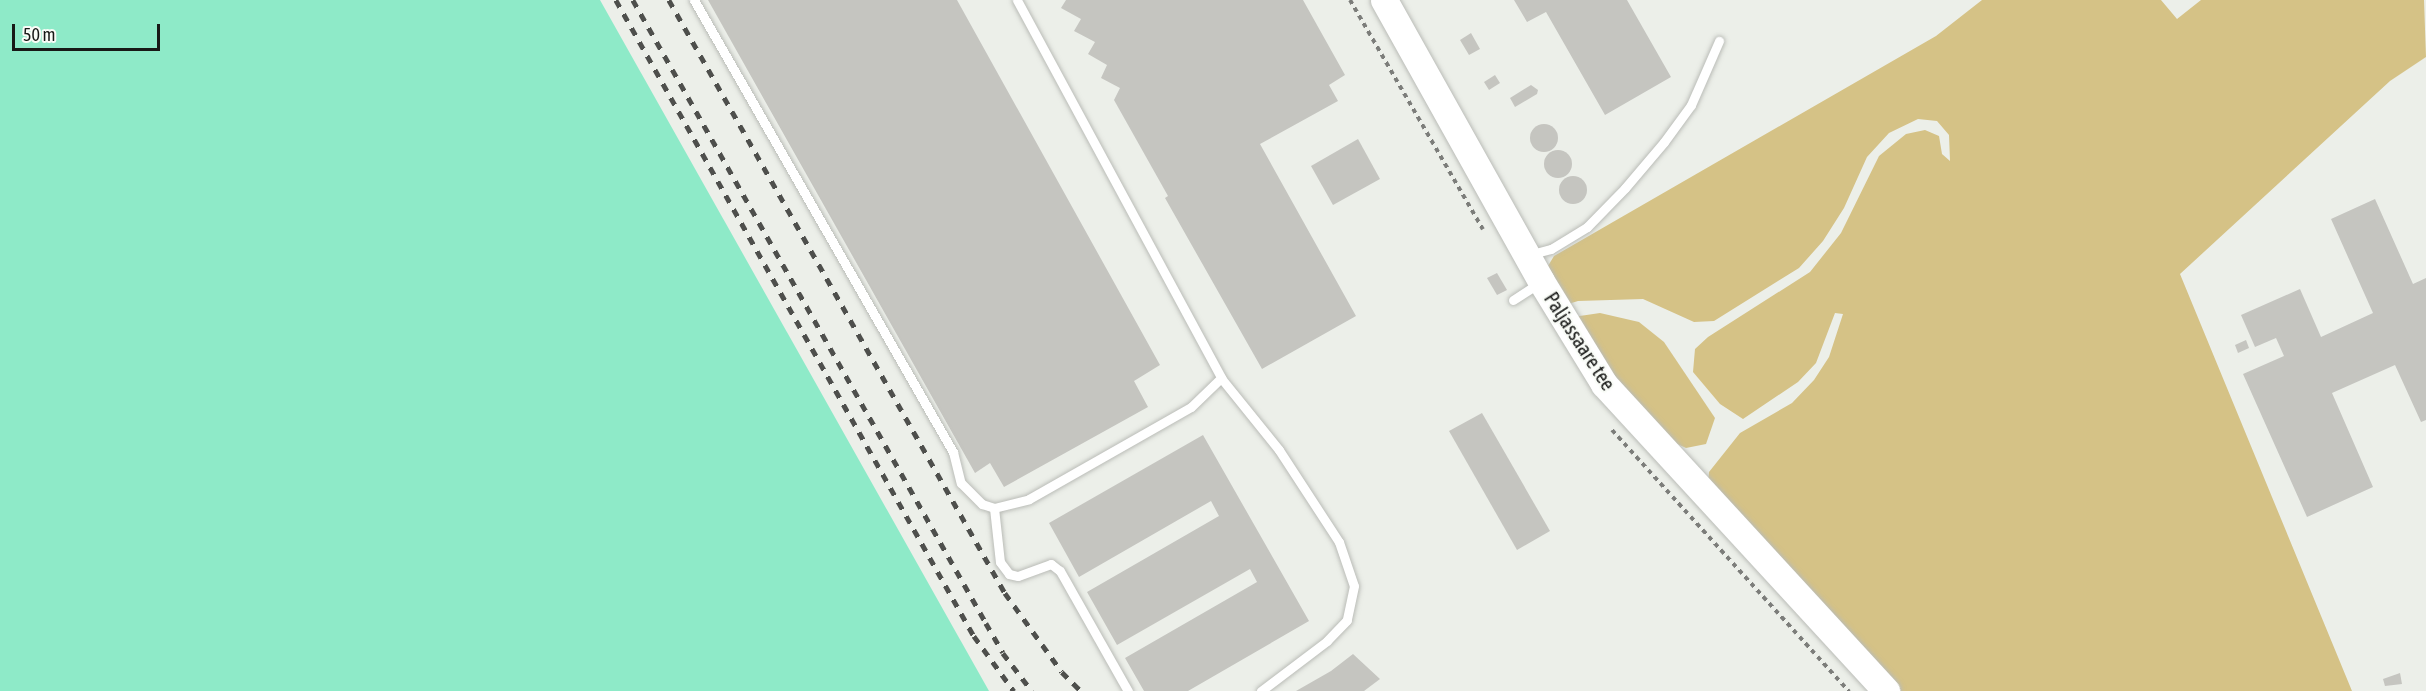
<!DOCTYPE html>
<html>
<head>
<meta charset="utf-8">
<style>
  body { margin:0 }
  #map { position:relative; width:2426px; height:691px; overflow:hidden; background:#ecefe9; font-family:"Asap Condensed",sans-serif }
  div>[style] { position:absolute }
  .green>* { inset:0; background:#d5c286 }
  .water>* { inset:0; background:#8eeac8 }
  .building>* { inset:0; background:#c5c5c0 }
  .round { border-radius:50% }
  .path>* { height:4px; margin-top:-2px; transform-origin:0; background:repeating-linear-gradient(90deg,#7c7d7a 0 4.5px,transparent 0 9px) }
  .roads { filter:drop-shadow(0 0 2px #babcb7) drop-shadow(0 0 2px #babcb7) }
  .lane>* { height:9px; margin:-4.5px; padding:0 4.5px; transform-origin:4.5px; border-radius:4.5px; background:#fff }
  .secondary>* { height:27px; margin:-13.5px; padding:0 13.5px; transform-origin:13.5px; border-radius:13.5px; background:#fff }
  .rail>* { height:4.5px; margin-top:-2.25px; transform-origin:0; background:repeating-linear-gradient(90deg,#4e4f4c 0 8px,transparent 0 16px) }
  span { translate:-50% -50%; white-space:nowrap; text-align:center; line-height:1.15; -webkit-text-stroke:4.5px #f9fcf7; paint-order:stroke }
  .street-label { font-size:20px; color:#181917 }
  .scale { position:absolute; left:12px; top:24px; width:148px; height:27px; box-sizing:border-box; border:3px solid #181917; border-top:0; padding-left:8px; font-size:18px; line-height:21px; white-space:nowrap; color:#181917; -webkit-text-stroke:4px #f9fcf7; paint-order:stroke }
</style>
</head>
<body>
<div id="map">
  <div class="green">
    <div style="clip-path:polygon(1982px 0,2161px 0,2177px 19px,2201px 0,2424px 0,2426px 57px,2390px 81px,2180px 274px,2352px 691px,1896px 691px,1708px 485px,1709px 472px,1740px 433px,1792px 403px,1814px 380px,1829px 357px,1843px 314px,1835px 313px,1816px 363px,1798px 382px,1743px 419px,1720px 404px,1693px 372px,1695px 349px,1708px 337px,1810px 272px,1841px 233px,1879px 156px,1906px 134px,1925px 130px,1939px 136px,1942px 154px,1950px 161px,1949px 135px,1937px 121px,1918px 119px,1889px 133px,1867px 157px,1844px 208px,1823px 241px,1799px 268px,1714px 321px,1694px 322px,1643px 299px,1578px 301px,1565px 305px,1548px 266px,1554px 256px,1936px 36px)"></div>
    <div style="clip-path:polygon(1600px 313px,1639px 322px,1664px 342px,1715px 418px,1706px 444px,1686px 448px,1662px 437px,1619px 388px,1573px 317px)"></div>
  </div>
  <div class="water">
    <div style="clip-path:polygon(0 0,600px 0,989px 691px,0 691px)"></div>
  </div>
  <div class="building">
    <div style="clip-path:polygon(708px 0,957px 0,1160px 365px,1134px 381px,1148px 407px,1004px 487px,990px 463px,975px 473px)"></div>
    <div style="clip-path:polygon(1066px 0,1303px 0,1345px 75px,1329px 85px,1338px 101px,1260px 144px,1356px 316px,1262px 369px,1165px 198px,1168px 196px,1114px 100px,1120px 88px,1101px 78px,1107px 65px,1088px 54px,1095px 42px,1074px 31px,1081px 19px,1061px 8px)"></div>
    <div style="clip-path:polygon(1514px 0,1627px 0,1671px 77px,1605px 115px,1546px 12px,1527px 22px)"></div>
    <div style="clip-path:polygon(1471px 33px,1480px 49px,1469px 55px,1460px 40px)"></div>
    <div style="clip-path:polygon(1495px 75px,1500px 83px,1489px 90px,1484px 82px)"></div>
    <div style="clip-path:polygon(1531px 85px,1538px 90px,1537px 94px,1515px 107px,1510px 98px)"></div>
    <div class="round" style="left:1530px;top:124px;width:28px;height:28px"></div>
    <div style="clip-path:polygon(1358px 139px,1380px 179px,1333px 205px,1311px 166px)"></div>
    <div class="round" style="left:1544px;top:150px;width:28px;height:28px"></div>
    <div class="round" style="left:1559px;top:176px;width:28px;height:28px"></div>
    <div style="clip-path:polygon(2375px 199px,2413px 284px,2426px 278px,2426px 420px,2421px 422px,2395px 365px,2332px 393px,2373px 487px,2307px 517px,2243px 374px,2284px 356px,2276px 338px,2255px 347px,2241px 315px,2300px 289px,2321px 337px,2373px 313px,2331px 219px)"></div>
    <div style="clip-path:polygon(1497px 273px,1507px 290px,1497px 295px,1487px 278px)"></div>
    <div style="clip-path:polygon(2246px 340px,2249px 348px,2238px 353px,2235px 345px)"></div>
    <div style="clip-path:polygon(1482px 413px,1550px 531px,1517px 550px,1449px 431px)"></div>
    <div style="clip-path:polygon(1203px 435px,1309px 621px,1188px 691px,1144px 691px,1125px 658px,1257px 582px,1250px 569px,1117px 645px,1087px 592px,1219px 516px,1211px 501px,1079px 577px,1049px 523px)"></div>
    <div style="clip-path:polygon(1353px 654px,1380px 679px,1364px 691px,1296px 691px,1331px 671px)"></div>
    <div style="clip-path:polygon(2400px 673px,2402px 684px,2385px 686px,2383px 679px)"></div>
  </div>
  <div class="path">
    <div style="left:1350px;top:0;width:265px;rotate:59.9deg"></div>
    <div style="left:1612px;top:430px;width:353px;rotate:47.8deg"></div>
  </div>
  <div class="roads">
    <div class="lane">
      <div style="left:694px;top:0;width:521px;rotate:60.19deg"></div>
      <div style="left:953px;top:452px;width:32px;rotate:76deg"></div>
      <div style="left:961px;top:483px;width:30px;rotate:45deg"></div>
      <div style="left:982px;top:504px;width:13px;rotate:18deg"></div>
      <div style="left:994px;top:508px;width:36px;rotate:-14deg"></div>
      <div style="left:1029px;top:499px;width:186px;rotate:-29.6deg"></div>
      <div style="left:1191px;top:407px;width:42px;rotate:-44deg"></div>
      <div style="left:1017px;top:0;width:430px;rotate:61.6deg"></div>
      <div style="left:1221px;top:378px;width:92px;rotate:51.1deg"></div>
      <div style="left:1279px;top:450px;width:110px;rotate:56.9deg"></div>
      <div style="left:1339px;top:542px;width:46px;rotate:71.2deg"></div>
      <div style="left:1354px;top:586px;width:35px;rotate:102deg"></div>
      <div style="left:1347px;top:620px;width:29px;rotate:134deg"></div>
      <div style="left:1327px;top:641px;width:83px;rotate:142.9deg"></div>
      <div style="left:1528px;top:255px;width:24px;rotate:-15deg"></div>
      <div style="left:1551px;top:249px;width:42px;rotate:-31.4deg"></div>
      <div style="left:1587px;top:227px;width:54px;rotate:-45.7deg"></div>
      <div style="left:1625px;top:188px;width:60px;rotate:-49.7deg"></div>
      <div style="left:1664px;top:142px;width:46px;rotate:-53.9deg"></div>
      <div style="left:1691px;top:105px;width:70px;rotate:-66.4deg"></div>
      <div style="left:1513px;top:300px;width:31px;rotate:-33deg"></div>
      <div style="left:994px;top:508px;width:54px;rotate:83.7deg"></div>
      <div style="left:1000px;top:562px;width:15px;rotate:53deg"></div>
      <div style="left:1009px;top:574px;width:9px;rotate:13deg"></div>
      <div style="left:1018px;top:576px;width:35px;rotate:-20deg"></div>
      <div style="left:1051px;top:564px;width:11px;rotate:38deg"></div>
      <div style="left:1060px;top:571px;width:138px;rotate:60.5deg"></div>
    </div>
    <div class="secondary">
      <div style="left:1384px;top:0;width:322px;rotate:60.8deg"></div>
      <div style="left:1541px;top:281px;width:121px;rotate:58.5deg"></div>
      <div style="left:1604px;top:384px;width:417px;rotate:47.4deg"></div>
    </div>
  </div>
  <div class="rail">
    <div style="left:616px;top:0;width:730px;rotate:60.63deg"></div>
    <div style="left:974px;top:636px;width:68px;rotate:54deg"></div>
    <div style="left:633px;top:0;width:716px;rotate:60.46deg"></div>
    <div style="left:986px;top:623px;width:34px;rotate:60deg"></div>
    <div style="left:1003px;top:653px;width:48px;rotate:52.7deg"></div>
    <div style="left:669px;top:0;width:682px;rotate:60.46deg"></div>
    <div style="left:1005px;top:593px;width:97px;rotate:54.2deg"></div>
    <div style="left:1062px;top:672px;width:27px;rotate:45deg"></div>
  </div>
  <div class="street-label">
    <span style="left:1580px;top:341px;rotate:57deg">Paljassaare tee</span>
  </div>
  <div class="scale">50 m</div>
</div>
</body>
</html>
